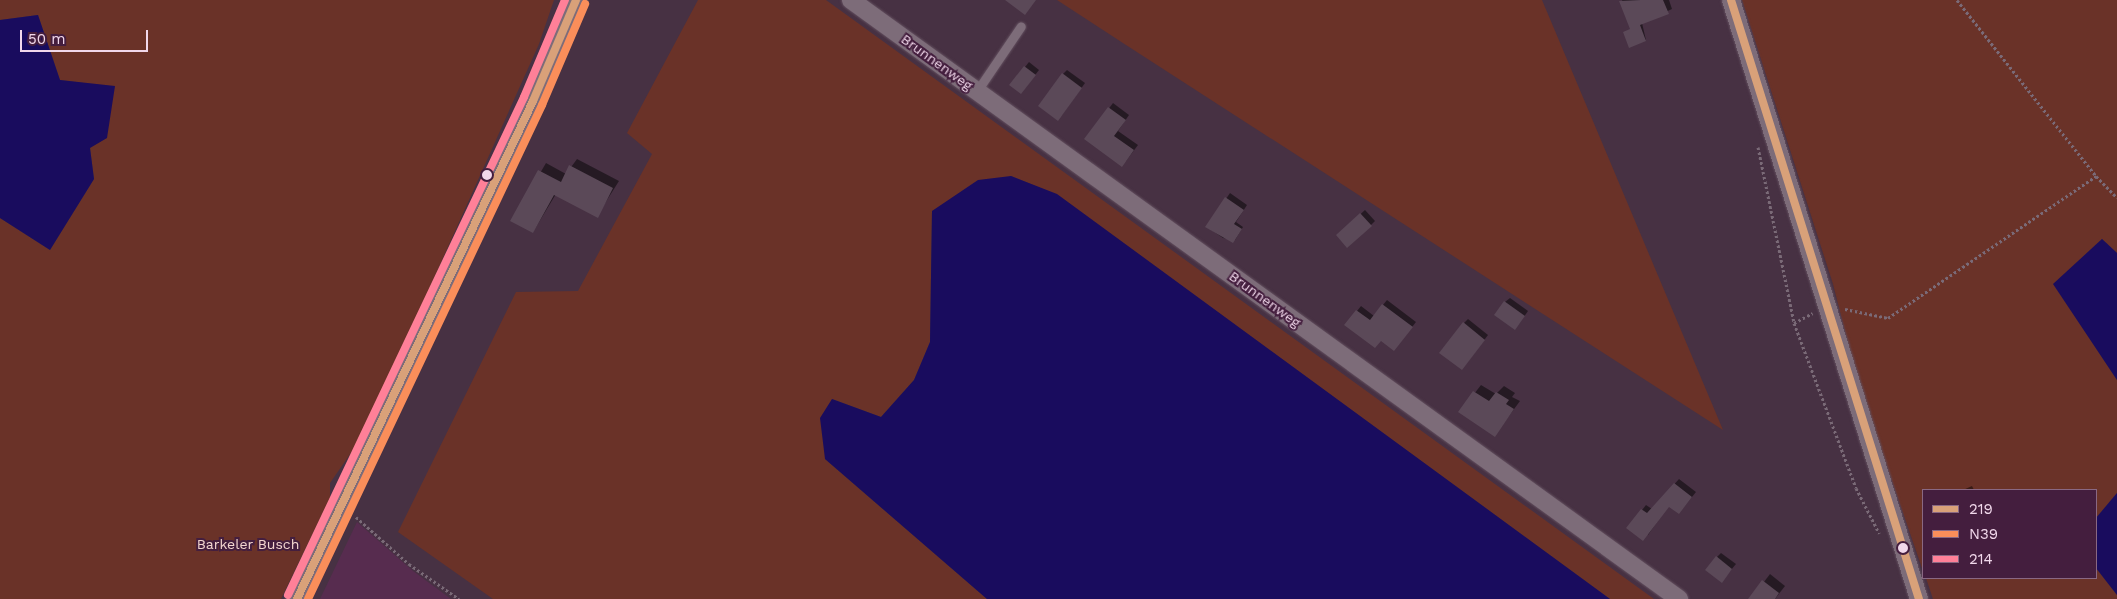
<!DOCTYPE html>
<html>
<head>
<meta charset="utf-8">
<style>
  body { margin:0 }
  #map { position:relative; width:2117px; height:599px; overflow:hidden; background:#473143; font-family:"Work Sans",sans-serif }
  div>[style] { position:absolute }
  .built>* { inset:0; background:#572c4f }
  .green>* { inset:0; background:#6a3228 }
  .water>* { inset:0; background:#190c5e }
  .shadow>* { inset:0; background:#0007 }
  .building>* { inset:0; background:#5b4958 }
  .path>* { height:3px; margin-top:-1.5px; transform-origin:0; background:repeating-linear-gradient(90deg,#7a6a77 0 2.5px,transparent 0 5px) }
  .roads { filter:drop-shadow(0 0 1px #63505f) drop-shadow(0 0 1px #63505f) }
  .service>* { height:9px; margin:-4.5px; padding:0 4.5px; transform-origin:4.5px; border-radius:4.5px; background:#7d6c79 }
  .minor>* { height:18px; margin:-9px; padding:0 9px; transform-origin:9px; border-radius:9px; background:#7d6c79 }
  .tertiary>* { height:22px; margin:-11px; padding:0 11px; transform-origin:11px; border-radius:11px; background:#7d6c79 }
  .bus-1>* { height:8px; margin:-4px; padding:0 4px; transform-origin:4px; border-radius:4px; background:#d9a179 }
  .bus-2>* { height:8px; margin:-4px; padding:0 4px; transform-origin:4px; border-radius:4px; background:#fa8e5a }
  .bus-3>* { height:8px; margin:-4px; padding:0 4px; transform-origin:4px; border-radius:4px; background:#ff8098 }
  .dots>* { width:14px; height:14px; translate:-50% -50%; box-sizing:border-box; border:2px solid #441e3e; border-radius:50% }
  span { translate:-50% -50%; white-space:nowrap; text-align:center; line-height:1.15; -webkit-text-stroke:4px #441e3e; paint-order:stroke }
  .street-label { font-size:14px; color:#f1d8eb }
  .park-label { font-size:14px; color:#f3d6cf }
  .legend { position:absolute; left:1922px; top:489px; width:175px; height:90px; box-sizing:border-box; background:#441e3e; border:1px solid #896883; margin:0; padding:6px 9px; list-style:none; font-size:15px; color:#f1d8eb }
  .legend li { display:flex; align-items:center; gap:10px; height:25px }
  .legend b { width:25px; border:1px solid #896883 }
  .scale { position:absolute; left:20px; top:30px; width:128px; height:22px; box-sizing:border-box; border:2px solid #f1d8eb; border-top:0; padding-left:6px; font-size:15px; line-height:18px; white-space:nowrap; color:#f1d8eb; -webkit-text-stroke:4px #441e3e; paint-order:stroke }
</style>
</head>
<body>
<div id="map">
  <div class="built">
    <div style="clip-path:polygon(357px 522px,413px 571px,451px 599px,320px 599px)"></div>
  </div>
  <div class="green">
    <div style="clip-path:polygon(0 0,554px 0,539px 44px,364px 434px,330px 483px,330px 498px,281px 599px,0 599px,0 218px,50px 250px,94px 179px,90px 148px,115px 87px,60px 80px,38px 15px,0 20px)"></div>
    <div style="clip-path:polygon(698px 0,826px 0,1654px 599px,1610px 599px,1057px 195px,1011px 176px,932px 211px,930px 342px,914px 380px,881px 417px,832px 399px,825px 459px,987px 599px,493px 599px,398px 532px,516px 292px,578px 291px,652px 154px,627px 133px)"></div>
    <div style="clip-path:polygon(1057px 0,1542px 0,1723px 430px,1126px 45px)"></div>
    <div style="clip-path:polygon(1742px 0,2117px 0,2117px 253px,2102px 239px,2054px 284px,2117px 380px,2117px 493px,2096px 518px,2096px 490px,1923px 490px,1923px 571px,1858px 382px,1833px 284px)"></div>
    <div style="clip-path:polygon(2096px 568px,2117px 595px,2117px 599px,1933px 599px,1926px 578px,2096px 578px)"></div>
  </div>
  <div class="water">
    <div style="clip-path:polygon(38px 15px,60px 80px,115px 86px,107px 138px,90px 148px,94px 179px,50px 250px,0 218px,0 20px)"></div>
    <div style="clip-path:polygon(1011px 176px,1057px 194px,1610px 599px,987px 599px,825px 459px,820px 418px,832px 399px,881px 417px,914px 380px,930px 342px,932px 211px,978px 180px)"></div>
    <div style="clip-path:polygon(2102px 239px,2117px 253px,2117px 380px,2053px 284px)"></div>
    <div style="clip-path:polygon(2117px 493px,2117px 595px,2096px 568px,2096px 518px)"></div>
  </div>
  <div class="shadow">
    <div style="clip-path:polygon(1622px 0,1669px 0,1672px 9px,1642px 23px,1646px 40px,1632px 30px)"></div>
    <div style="clip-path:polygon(1029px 62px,1039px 70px,1025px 88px,1025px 67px)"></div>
    <div style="clip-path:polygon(1067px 70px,1085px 83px,1062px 115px,1063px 74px)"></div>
    <div style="clip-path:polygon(1113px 103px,1129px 115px,1118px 131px,1138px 145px,1126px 161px,1086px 139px)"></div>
    <div style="clip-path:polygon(577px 159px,619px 181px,597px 216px,556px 194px,533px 232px,512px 221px,546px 163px,566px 174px)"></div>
    <div style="clip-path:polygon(1230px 193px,1247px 205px,1236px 222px,1243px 227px,1235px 240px,1223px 238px,1207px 227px)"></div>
    <div style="clip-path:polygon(1365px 210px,1375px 221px,1371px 225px,1342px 231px)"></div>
    <div style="clip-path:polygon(1510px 298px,1528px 311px,1519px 324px,1505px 302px)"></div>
    <div style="clip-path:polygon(1387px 300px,1416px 322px,1398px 345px,1346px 325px,1361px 306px,1374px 316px)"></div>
    <div style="clip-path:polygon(1468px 319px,1488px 335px,1466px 364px,1464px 323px)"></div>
    <div style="clip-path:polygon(1481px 385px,1496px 394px,1504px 386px,1515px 393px,1512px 397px,1520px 401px,1495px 435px,1460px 412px)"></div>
    <div style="clip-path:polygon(1679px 479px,1696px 492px,1679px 513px,1669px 505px,1648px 535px,1642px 510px,1646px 505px,1652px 509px)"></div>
    <div style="clip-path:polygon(1972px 486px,1974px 490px,1963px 490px)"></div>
    <div style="clip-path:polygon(1721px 553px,1736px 564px,1726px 576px,1717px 557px)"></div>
    <div style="clip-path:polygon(1770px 574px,1785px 586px,1775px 599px,1751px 599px)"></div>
  </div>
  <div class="building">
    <div style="clip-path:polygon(1005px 0,1036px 0,1025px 15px)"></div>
    <div style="clip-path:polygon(1641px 0,1663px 0,1669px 14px,1640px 25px,1646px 41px,1629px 48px,1623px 32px,1630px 29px,1619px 1px)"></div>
    <div style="clip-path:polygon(1024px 66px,1036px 75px,1021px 94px,1009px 85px)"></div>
    <div style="clip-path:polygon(1062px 73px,1082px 88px,1058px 121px,1038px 106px)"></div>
    <div style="clip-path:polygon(1108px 107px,1126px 120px,1114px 136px,1134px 150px,1122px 167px,1084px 139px)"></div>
    <div style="clip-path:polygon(569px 165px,613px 188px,598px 218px,554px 195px,533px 233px,510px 221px,538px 170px,561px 182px)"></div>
    <div style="clip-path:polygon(1225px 197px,1244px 210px,1234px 224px,1242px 229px,1233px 243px,1205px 227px)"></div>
    <div style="clip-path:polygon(1360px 213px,1372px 226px,1347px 248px,1336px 235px)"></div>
    <div style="clip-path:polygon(1504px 301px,1525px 316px,1515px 330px,1494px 315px)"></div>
    <div style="clip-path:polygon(1382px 304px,1413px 327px,1394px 351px,1381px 341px,1375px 348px,1344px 325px,1356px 310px,1370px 320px)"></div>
    <div style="clip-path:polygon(1463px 322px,1485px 340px,1462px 370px,1439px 353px)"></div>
    <div style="clip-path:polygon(1473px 391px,1489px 401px,1496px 392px,1509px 400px,1506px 404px,1514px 409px,1495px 437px,1458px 412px)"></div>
    <div style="clip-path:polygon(1674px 483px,1692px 497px,1679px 514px,1669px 507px,1643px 541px,1626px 528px,1641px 509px,1647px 513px)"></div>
    <div style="clip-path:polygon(1716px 556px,1732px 569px,1722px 583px,1705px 570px)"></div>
    <div style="clip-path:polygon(1762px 580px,1779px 593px,1775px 599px,1748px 599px)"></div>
  </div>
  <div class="path">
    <div style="left:1957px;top:0;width:224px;rotate:51.7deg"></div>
    <div style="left:2096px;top:176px;width:30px;rotate:46deg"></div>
    <div style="left:1758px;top:147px;width:180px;rotate:78.4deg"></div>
    <div style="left:1794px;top:323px;width:176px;rotate:69.4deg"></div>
    <div style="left:1856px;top:488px;width:51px;rotate:62.9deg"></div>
    <div style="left:1845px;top:309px;width:44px;rotate:11.8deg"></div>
    <div style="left:1888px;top:318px;width:252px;rotate:-34.3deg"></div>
    <div style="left:1794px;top:323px;width:21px;rotate:-28deg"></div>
    <div style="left:356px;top:517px;width:71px;rotate:41.6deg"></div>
    <div style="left:409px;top:564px;width:61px;rotate:35deg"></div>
  </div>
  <div class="roads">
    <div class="service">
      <div style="left:977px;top:91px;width:78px;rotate:-55.9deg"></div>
    </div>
    <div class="minor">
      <div style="left:851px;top:0;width:1022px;rotate:35.88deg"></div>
      <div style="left:1731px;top:0;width:628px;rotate:72.58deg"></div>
    </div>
    <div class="tertiary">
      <div style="left:297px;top:599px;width:551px;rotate:-64.64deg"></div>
      <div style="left:533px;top:101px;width:110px;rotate:-66.9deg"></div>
    </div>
  </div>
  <div class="bus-1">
    <div style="left:1731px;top:0;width:628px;rotate:72.58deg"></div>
    <div style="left:297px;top:599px;width:551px;rotate:-64.64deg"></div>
    <div style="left:533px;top:101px;width:110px;rotate:-66.9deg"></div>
  </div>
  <div class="bus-2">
    <div style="left:308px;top:599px;width:547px;rotate:-64.65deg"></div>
    <div style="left:542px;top:105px;width:110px;rotate:-66.9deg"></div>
  </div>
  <div class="bus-3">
    <div style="left:288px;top:595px;width:551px;rotate:-64.64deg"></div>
    <div style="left:524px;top:97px;width:105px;rotate:-67.1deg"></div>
  </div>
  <div class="dots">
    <div style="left:487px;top:175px;background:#f1d8eb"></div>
    <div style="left:1903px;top:548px;background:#f1d8eb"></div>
  </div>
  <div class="street-label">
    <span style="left:937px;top:62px;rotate:36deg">Brunnenweg</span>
    <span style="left:1265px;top:299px;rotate:36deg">Brunnenweg</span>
  </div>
  <div class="park-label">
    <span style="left:248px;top:544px">Barkeler Busch</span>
  </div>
  <ul class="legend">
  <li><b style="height:6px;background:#d9a179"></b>219</li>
  <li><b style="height:6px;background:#fa8e5a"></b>N39</li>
  <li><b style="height:6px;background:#ff8098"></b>214</li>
  </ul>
  <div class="scale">50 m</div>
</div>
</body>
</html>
